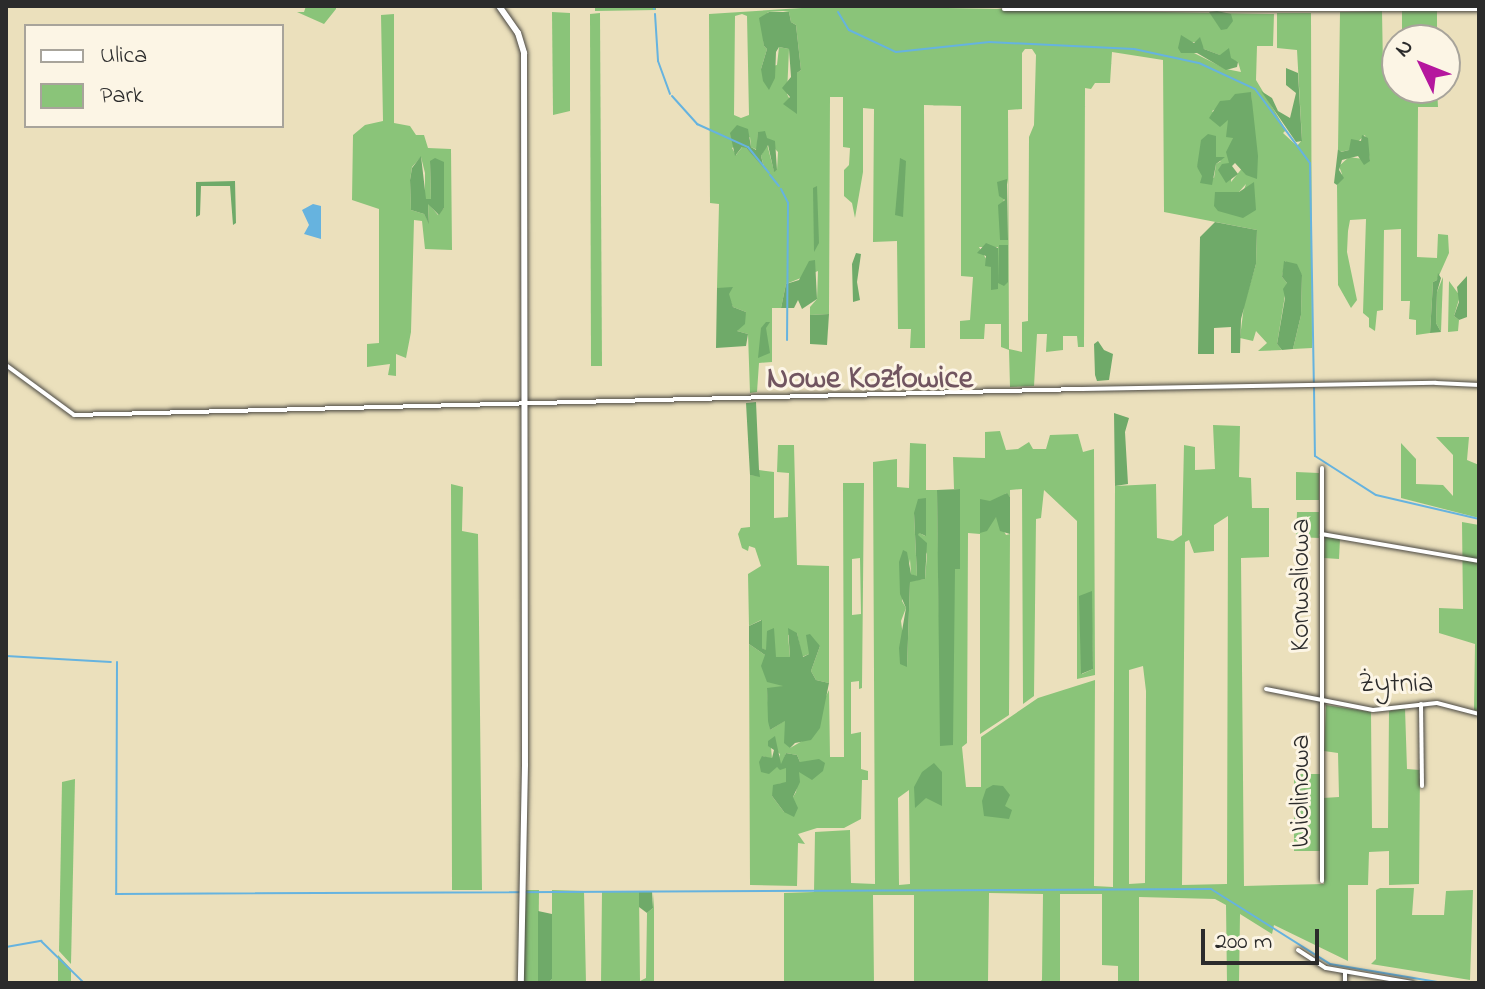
<!DOCTYPE html>
<html>
<head>
<meta charset="utf-8">
<style>
  body { margin:0 }
  #map { position:relative; width:1485px; height:989px; overflow:hidden; background:#ebe0bc; font-family:"Indie Flower",sans-serif }
  div>[style] { position:absolute }
  .green>* { inset:0; background:#8ac479 }
  .forest>* { inset:0; background:#6faa69 }
  .water>* { inset:0; background:#66b3df }
  .stream>* { height:2px; margin:-1px; padding:0 1px; transform-origin:1px; border-radius:1px; background:#66b3df }
  .roads { filter:drop-shadow(0 0 2px #484641) drop-shadow(0 0 2px #484641) }
  .street>* { height:4px; margin:-2px; padding:0 2px; transform-origin:2px; border-radius:2px; background:#fff }
  .secondary>* { height:6px; margin:-3px; padding:0 3px; transform-origin:3px; border-radius:3px; background:#fff }
  span { translate:-50% -50%; white-space:nowrap; text-align:center; line-height:1.15; -webkit-text-stroke:6px #fcf5e5; paint-order:stroke }
  .street-label { font-size:28px; color:#2b2b2b }
  .quarter-label { font-size:32px; color:#715560; font-weight:700 }
  .frame { position:absolute; inset:0; border:8px solid #2b2b2b; pointer-events:none }
  .legend { position:absolute; left:24px; top:24px; width:260px; height:104px; box-sizing:border-box; background:#fcf5e5; border:2px solid #a8a49b; margin:0; padding:10px 14px; list-style:none; font-size:24px; color:#2b2b2b }
  .legend li { display:flex; align-items:center; gap:16px; height:40px }
  .legend b { width:40px; border:2px solid #a8a49b }
  .north { position:absolute; left:1381px; top:24px; width:80px; height:80px; box-sizing:border-box; background:#fcf5e5; border:2px solid #a8a49b; border-radius:50%; rotate:313deg; font-size:22px; font-weight:700; line-height:32px; text-align:center; color:#2b2b2b }
  .north::after { content:''; display:block; margin:auto; width:28px; height:36px; background:#b5179e; clip-path:polygon(50% 0,100% 100%,50% 72%,0 100%) }
  .scale { position:absolute; left:1201px; top:929px; width:118px; height:36px; box-sizing:border-box; border:4px solid #2b2b2b; border-top:0; padding-left:10px; font-size:24px; line-height:28px; white-space:nowrap; color:#2b2b2b; -webkit-text-stroke:6px #fcf5e5; paint-order:stroke }
</style>
</head>
<body>
<div id="map">
  <div class="green">
    <div style="clip-path:polygon(306px 6px,336px 6px,336px 9px,324px 24px,297px 12px,304px 12px)"></div>
    <div style="clip-path:polygon(595px 6px,656px 6px,656px 10px,595px 11px)"></div>
    <div style="clip-path:polygon(evenodd,834px 6px,1274px 14px,1273px 46px,1257px 46px,1256px 80px,1286px 130px,1283px 133px,1297px 146px,1302px 140px,1297px 50px,1277px 48px,1277px 13px,1311px 13px,1312px 348px,1293px 349px,1301px 315px,1302px 275px,1285px 261px,1282px 277px,1287px 283px,1277px 344px,1282px 350px,1258px 351px,1267px 343px,1256px 331px,1253px 341px,1240px 338px,1244px 305px,1256px 264px,1257px 230px,1164px 212px,1163px 60px,1112px 52px,1110px 83px,1095px 83px,1091px 89px,1085px 88px,1084px 347px,1078px 347px,1077px 336px,1063px 336px,1063px 350px,1046px 352px,1047px 334px,1037px 334px,1034px 386px,1010px 387px,1009px 350px,1001px 347px,1001px 324px,985px 324px,984px 339px,960px 339px,960px 321px,970px 320px,973px 277px,961px 276px,961px 106px,924px 105px,925px 348px,910px 348px,911px 329px,898px 329px,897px 241px,873px 242px,874px 109px,863px 108px,863px 172px,855px 218px,852px 203px,844px 196px,844px 170px,849px 165px,850px 148px,843px 147px,843px 97px,830px 97px,829px 314px,810px 315px,810px 307px,817px 299px,818px 271px,786px 284px,781px 308px,772px 308px,772px 362px,759px 363px,757px 392px,750px 393px,748px 334px,737px 331px,746px 312px,733px 307px,726px 290px,717px 288px,719px 204px,710px 203px,709px 14px,834px 6px,783px 11px,789px 12px,791px 22px,796px 25px,801px 70px,797px 73px,797px 113px,787px 94px,789px 49px,779px 47px,777px 65px,761px 69px,767px 49px,764px 46px,762px 24px,768px 12px,783px 11px,834px 6px,742px 14px,747px 16px,749px 115px,741px 118px,734px 115px,735px 16px,742px 14px,834px 6px,1182px 36px,1187px 42px,1200px 42px,1204px 49px,1238px 62px,1241px 72px,1226px 69px,1190px 51px,1182px 36px,834px 6px,1025px 49px,1032px 49px,1036px 55px,1034px 125px,1029px 137px,1028px 321px,1022px 322px,1022px 352px,1009px 349px,1008px 110px,1022px 109px,1022px 53px,1025px 49px,834px 6px,1251px 93px,1255px 152px,1231px 182px,1233px 137px,1228px 119px,1223px 121px,1212px 111px,1251px 93px,834px 6px,758px 132px,778px 152px,777px 170px,774px 171px,767px 144px,761px 156px,764px 167px,746px 148px,743px 146px,736px 155px,732px 148px,750px 137px,751px 147px,757px 150px,758px 132px,834px 6px,1215px 158px,1221px 161px,1216px 164px,1214px 178px,1197px 167px,1201px 160px,1215px 158px,834px 6px,1008px 180px,1008px 239px,1000px 240px,1001px 213px,1008px 180px,834px 6px,1246px 184px,1235px 215px,1215px 193px,1239px 192px,1246px 184px,834px 6px,979px 247px,998px 247px,997px 282px,991px 284px,991px 267px,979px 247px)"></div>
    <div style="clip-path:polygon(1382px 11px,1383px 67px,1397px 73px,1397px 88px,1437px 88px,1438px 107px,1418px 107px,1417px 257px,1437px 258px,1438px 234px,1448px 235px,1449px 253px,1437px 280px,1433px 282px,1430px 333px,1416px 335px,1416px 320px,1409px 319px,1410px 301px,1401px 301px,1401px 229px,1384px 230px,1383px 310px,1377px 311px,1375px 331px,1369px 327px,1369px 318px,1363px 313px,1366px 219px,1350px 220px,1348px 231px,1347px 252px,1357px 300px,1351px 308px,1338px 285px,1337px 185px,1342px 174px,1339px 166px,1349px 157px,1370px 160px,1365px 135px,1349px 150px,1340px 152px,1338px 149px,1340px 12px)"></div>
    <div style="clip-path:polygon(1402px 11px,1437px 11px,1437px 40px,1402px 40px)"></div>
    <div style="clip-path:polygon(552px 12px,570px 13px,570px 111px,553px 115px)"></div>
    <div style="clip-path:polygon(600px 13px,602px 366px,591px 366px,590px 14px)"></div>
    <div style="clip-path:polygon(evenodd,394px 14px,394px 123px,410px 126px,416px 135px,424px 135px,428px 148px,451px 149px,452px 250px,425px 249px,422px 221px,414px 220px,411px 332px,406px 358px,396px 354px,396px 376px,388px 375px,390px 364px,367px 367px,367px 344px,379px 343px,379px 209px,352px 200px,353px 135px,365px 125px,383px 121px,381px 15px,394px 14px,421px 157px,425px 173px,425px 199px,431px 200px,430px 161px,444px 208px,438px 215px,428px 203px,429px 223px,424px 214px,411px 210px,410px 180px,412px 167px,421px 157px)"></div>
    <div style="clip-path:polygon(1443px 277px,1441px 332px,1436px 323px,1437px 292px)"></div>
    <div style="clip-path:polygon(1449px 281px,1460px 296px,1454px 316px,1459px 320px,1458px 331px,1448px 332px)"></div>
    <div style="clip-path:polygon(evenodd,1213px 425px,1240px 426px,1239px 477px,1251px 478px,1252px 508px,1269px 508px,1269px 557px,1241px 558px,1244px 886px,1324px 884px,1323px 798px,1339px 797px,1338px 753px,1324px 751px,1326px 705px,1371px 712px,1372px 828px,1388px 828px,1389px 711px,1405px 708px,1407px 769px,1420px 770px,1419px 884px,1389px 885px,1389px 851px,1369px 852px,1368px 885px,1348px 885px,1348px 961px,1274px 925px,1272px 934px,1240px 914px,1239px 983px,1227px 983px,1226px 905px,1215px 899px,1139px 897px,1139px 983px,1118px 983px,1118px 966px,1102px 965px,1102px 894px,1060px 894px,1060px 983px,1038px 983px,1042px 980px,1043px 894px,989px 893px,988px 983px,914px 983px,914px 895px,873px 895px,874px 983px,784px 983px,784px 893px,814px 892px,815px 832px,850px 830px,851px 883px,875px 884px,873px 462px,897px 459px,897px 487px,909px 488px,910px 443px,926px 444px,926px 490px,937px 490px,939px 617px,955px 569px,959px 569px,960px 489px,954px 489px,953px 457px,985px 458px,985px 432px,1000px 431px,1006px 450px,1018px 449px,1029px 442px,1033px 449px,1046px 449px,1050px 435px,1078px 434px,1083px 452px,1094px 449px,1095px 675px,1077px 679px,1077px 521px,1044px 490px,1041px 518px,1036px 519px,1034px 696px,1023px 704px,1022px 489px,1010px 490px,1010px 497px,1006px 493px,996px 516px,1006px 535px,1010px 534px,1009px 715px,980px 734px,980px 534px,968px 533px,967px 743px,962px 747px,966px 787px,981px 787px,981px 737px,1038px 698px,1095px 680px,1094px 886px,1113px 887px,1115px 486px,1156px 484px,1157px 538px,1173px 541px,1182px 535px,1184px 445px,1195px 447px,1195px 470px,1215px 469px,1213px 425px,914px 513px,925px 536px,918px 532px,917px 536px,927px 554px,925px 579px,910px 581px,907px 667px,901px 621px,906px 608px,902px 601px,910px 559px,911px 574px,917px 577px,914px 513px,1213px 425px,1228px 516px,1227px 884px,1182px 885px,1185px 542px,1189px 540px,1194px 553px,1214px 551px,1214px 525px,1228px 516px,1213px 425px,1091px 592px,1093px 669px,1082px 674px,1080px 597px,1091px 592px,1213px 425px,1143px 666px,1146px 691px,1145px 883px,1129px 884px,1129px 670px,1143px 666px,1213px 425px,909px 790px,910px 884px,899px 885px,898px 798px,909px 790px)"></div>
    <div style="clip-path:polygon(1436px 437px,1469px 437px,1467px 460px,1479px 465px,1479px 518px,1401px 498px,1401px 443px,1416px 459px,1416px 484px,1443px 485px,1453px 496px,1453px 455px)"></div>
    <div style="clip-path:polygon(778px 445px,794px 445px,797px 565px,829px 566px,829px 683px,816px 680px,811px 671px,820px 646px,810px 644px,809px 654px,802px 657px,797px 633px,788px 635px,790px 657px,776px 657px,762px 648px,761px 620px,749px 626px,748px 574px,761px 566px,755px 548px,749px 546px,748px 551px,742px 548px,738px 534px,741px 528px,750px 527px,750px 475px,759px 476px,759px 470px,774px 472px,774px 518px,788px 517px,789px 473px,777px 472px)"></div>
    <div style="clip-path:polygon(1296px 472px,1319px 473px,1319px 500px,1296px 500px)"></div>
    <div style="clip-path:polygon(evenodd,843px 483px,864px 483px,862px 688px,859px 689px,859px 681px,851px 682px,851px 734px,861px 732px,861px 769px,868px 771px,868px 780px,862px 780px,861px 819px,844px 828px,817px 828px,798px 834px,805px 844px,798px 843px,797px 886px,750px 885px,749px 644px,765px 655px,787px 686px,767px 689px,770px 730px,786px 720px,790px 748px,804px 740px,829px 690px,830px 757px,844px 757px,843px 483px,860px 558px,861px 614px,852px 615px,852px 559px,860px 558px,843px 483px,771px 747px,780px 754px,778px 762px,782px 765px,786px 753px,797px 755px,800px 762px,810px 763px,799px 772px,796px 792px,784px 812px,772px 796px,778px 784px,786px 783px,786px 768px,777px 767px,762px 756px,772px 759px,771px 747px)"></div>
    <div style="clip-path:polygon(451px 484px,463px 487px,462px 531px,478px 534px,482px 890px,452px 890px)"></div>
    <div style="clip-path:polygon(1297px 512px,1319px 512px,1319px 538px,1296px 537px)"></div>
    <div style="clip-path:polygon(1462px 522px,1479px 525px,1479px 711px,1474px 710px,1475px 644px,1439px 633px,1439px 608px,1463px 609px)"></div>
    <div style="clip-path:polygon(1325px 537px,1340px 539px,1339px 559px,1324px 558px)"></div>
    <div style="clip-path:polygon(1294px 774px,1321px 774px,1321px 851px,1294px 851px)"></div>
    <div style="clip-path:polygon(75px 779px,71px 964px,59px 951px,62px 782px)"></div>
    <div style="clip-path:polygon(1380px 888px,1414px 888px,1412px 915px,1444px 915px,1446px 891px,1473px 890px,1470px 980px,1371px 964px,1376px 959px,1376px 890px)"></div>
    <div style="clip-path:polygon(526px 890px,539px 890px,538px 983px,523px 983px)"></div>
    <div style="clip-path:polygon(552px 890px,584px 891px,586px 983px,548px 983px,552px 979px)"></div>
    <div style="clip-path:polygon(602px 891px,639px 892px,640px 981px,646px 978px,647px 913px,653px 908px,654px 894px,654px 983px,601px 983px)"></div>
    <div style="clip-path:polygon(58px 955px,71px 969px,71px 983px,58px 983px)"></div>
  </div>
  <div class="forest">
    <div style="clip-path:polygon(1217px 11px,1231px 14px,1233px 21px,1227px 29px,1221px 30px,1209px 12px)"></div>
    <div style="clip-path:polygon(769px 12px,789px 12px,791px 22px,796px 25px,801px 70px,797px 73px,797px 114px,783px 104px,790px 97px,782px 88px,791px 77px,789px 49px,779px 47px,776px 52px,775px 78px,769px 90px,763px 81px,761px 69px,767px 49px,764px 46px,759px 18px)"></div>
    <div style="clip-path:polygon(1181px 35px,1194px 43px,1200px 37px,1204px 49px,1220px 55px,1229px 48px,1231px 58px,1238px 62px,1237px 67px,1226px 70px,1197px 53px,1181px 53px,1178px 48px)"></div>
    <div style="clip-path:polygon(1286px 68px,1298px 73px,1302px 141px,1296px 142px,1261px 91px,1272px 98px,1278px 111px,1290px 118px,1296px 93px,1286px 85px)"></div>
    <div style="clip-path:polygon(1251px 92px,1258px 156px,1257px 179px,1246px 175px,1235px 163px,1232px 166px,1238px 174px,1226px 183px,1218px 170px,1222px 164px,1229px 163px,1226px 152px,1233px 138px,1226px 137px,1228px 120px,1220px 127px,1209px 118px,1220px 101px,1230px 100px,1235px 94px)"></div>
    <div style="clip-path:polygon(737px 125px,748px 129px,751px 147px,756px 150px,758px 132px,765px 131px,767px 138px,775px 141px,777px 170px,774px 172px,768px 145px,761px 156px,764px 168px,746px 148px,742px 147px,735px 156px,730px 133px)"></div>
    <div style="clip-path:polygon(1208px 134px,1216px 136px,1216px 157px,1225px 157px,1216px 164px,1212px 185px,1200px 183px,1202px 176px,1197px 167px,1201px 140px)"></div>
    <div style="clip-path:polygon(1362px 135px,1368px 138px,1370px 161px,1364px 165px,1358px 156px,1342px 160px,1339px 170px,1344px 178px,1337px 185px,1334px 183px,1338px 149px,1341px 152px,1349px 150px,1351px 139px,1361px 141px)"></div>
    <div style="clip-path:polygon(421px 156px,426px 199px,431px 199px,430px 161px,435px 158px,444px 162px,444px 208px,439px 215px,428px 204px,429px 224px,424px 214px,411px 210px,410px 180px,412px 168px)"></div>
    <div style="clip-path:polygon(900px 158px,906px 161px,903px 217px,895px 215px)"></div>
    <div style="clip-path:polygon(1007px 179px,1008px 240px,1000px 240px,998px 205px,1005px 200px,999px 196px,997px 182px)"></div>
    <div style="clip-path:polygon(235px 181px,236px 223px,233px 225px,230px 186px,201px 186px,200px 215px,196px 217px,196px 182px)"></div>
    <div style="clip-path:polygon(1254px 182px,1256px 210px,1243px 218px,1218px 211px,1214px 206px,1215px 192px,1239px 192px)"></div>
    <div style="clip-path:polygon(817px 186px,819px 243px,814px 252px,813px 188px)"></div>
    <div style="clip-path:polygon(1215px 222px,1257px 230px,1256px 264px,1241px 319px,1240px 353px,1231px 353px,1231px 327px,1214px 328px,1214px 354px,1198px 354px,1200px 237px)"></div>
    <div style="clip-path:polygon(986px 243px,998px 248px,998px 289px,991px 290px,991px 267px,985px 266px,986px 256px,977px 253px)"></div>
    <div style="clip-path:polygon(999px 245px,1008px 245px,1008px 282px,1004px 286px,998px 283px)"></div>
    <div style="clip-path:polygon(856px 253px,861px 254px,857px 282px,860px 300px,853px 302px,852px 264px)"></div>
    <div style="clip-path:polygon(815px 260px,817px 299px,802px 309px,798px 300px,794px 308px,781px 308px,786px 284px,799px 280px,809px 261px)"></div>
    <div style="clip-path:polygon(1284px 261px,1297px 264px,1302px 275px,1301px 315px,1293px 349px,1282px 350px,1277px 344px,1285px 298px,1283px 289px,1287px 283px,1282px 277px)"></div>
    <div style="clip-path:polygon(1438px 273px,1441px 278px,1437px 292px,1436px 323px,1441px 332px,1430px 333px,1433px 282px,1437px 280px)"></div>
    <div style="clip-path:polygon(1467px 276px,1467px 317px,1459px 320px,1454px 316px,1459px 302px,1457px 287px)"></div>
    <div style="clip-path:polygon(733px 287px,729px 294px,733px 307px,746px 312px,745px 324px,737px 331px,748px 334px,746px 346px,716px 348px,717px 288px)"></div>
    <div style="clip-path:polygon(829px 314px,827px 345px,810px 344px,810px 315px)"></div>
    <div style="clip-path:polygon(766px 322px,770px 322px,766px 328px,770px 353px,758px 358px,761px 328px)"></div>
    <div style="clip-path:polygon(1098px 341px,1104px 350px,1113px 354px,1109px 380px,1097px 381px,1095px 375px,1094px 344px)"></div>
    <div style="clip-path:polygon(756px 402px,759px 470px,760px 477px,750px 475px,746px 403px)"></div>
    <div style="clip-path:polygon(1114px 413px,1129px 418px,1125px 432px,1128px 484px,1115px 486px)"></div>
    <div style="clip-path:polygon(960px 489px,960px 569px,955px 569px,953px 745px,940px 746px,937px 490px)"></div>
    <div style="clip-path:polygon(1007px 493px,1010px 497px,1010px 534px,1000px 531px,996px 517px,987px 531px,980px 533px,980px 499px,990px 501px)"></div>
    <div style="clip-path:polygon(926px 498px,926px 536px,919px 533px,918px 535px,927px 543px,925px 579px,910px 582px,907px 667px,900px 664px,899px 648px,906px 608px,900px 594px,899px 562px,903px 550px,907px 552px,911px 574px,917px 576px,914px 513px,918px 499px)"></div>
    <div style="clip-path:polygon(1092px 591px,1093px 669px,1081px 674px,1079px 596px)"></div>
    <div style="clip-path:polygon(762px 620px,762px 648px,766px 650px,767px 631px,774px 628px,776px 657px,790px 657px,788px 628px,797px 633px,803px 657px,809px 654px,806px 635px,810px 634px,820px 646px,811px 671px,816px 680px,829px 683px,820px 728px,811px 740px,795px 743px,790px 748px,784px 743px,785px 721px,770px 730px,768px 721px,767px 688px,783px 686px,767px 682px,761px 666px,765px 655px,749px 644px,749px 626px)"></div>
    <div style="clip-path:polygon(775px 736px,781px 764px,786px 753px,797px 755px,800px 762px,819px 759px,825px 763px,823px 771px,812px 780px,799px 772px,800px 782px,793px 797px,798px 808px,794px 817px,784px 812px,772px 796px,773px 785px,786px 782px,786px 768px,780px 770px,777px 767px,769px 774px,761px 772px,759px 762px,762px 756px,772px 758px,774px 750px,768px 746px,768px 741px)"></div>
    <div style="clip-path:polygon(934px 763px,942px 772px,942px 806px,926px 798px,915px 808px,914px 787px,922px 772px)"></div>
    <div style="clip-path:polygon(993px 785px,1003px 786px,1010px 795px,1005px 806px,1012px 810px,1009px 819px,984px 816px,982px 801px,986px 789px)"></div>
    <div style="clip-path:polygon(652px 891px,653px 908px,647px 913px,639px 907px,639px 892px)"></div>
    <div style="clip-path:polygon(538px 911px,552px 914px,552px 979px,548px 983px,538px 983px)"></div>
  </div>
  <div class="water">
    <div style="clip-path:polygon(313px 204px,321px 206px,321px 239px,304px 234px,309px 225px,302px 210px)"></div>
  </div>
  <div class="stream">
    <div style="left:654px;top:6px;width:3px;rotate:90deg"></div>
    <div style="left:838px;top:12px;width:21px;rotate:59deg"></div>
    <div style="left:849px;top:30px;width:52px;rotate:25.1deg"></div>
    <div style="left:896px;top:52px;width:94px;rotate:-6.1deg"></div>
    <div style="left:989px;top:42px;width:145px;rotate:2.8deg"></div>
    <div style="left:1134px;top:49px;width:66px;rotate:12.2deg"></div>
    <div style="left:1199px;top:63px;width:62px;rotate:24.9deg"></div>
    <div style="left:1255px;top:89px;width:92px;rotate:53.4deg"></div>
    <div style="left:1310px;top:163px;width:219px;rotate:89deg"></div>
    <div style="left:655px;top:14px;width:47px;rotate:86.3deg"></div>
    <div style="left:658px;top:61px;width:35px;rotate:70deg"></div>
    <div style="left:672px;top:96px;width:38px;rotate:48deg"></div>
    <div style="left:697px;top:124px;width:56px;rotate:24.3deg"></div>
    <div style="left:748px;top:147px;width:33px;rotate:51deg"></div>
    <div style="left:770px;top:175px;width:14px;rotate:51deg"></div>
    <div style="left:781px;top:189px;width:16px;rotate:63deg"></div>
    <div style="left:788px;top:203px;width:137px;rotate:90.4deg"></div>
    <div style="left:1314px;top:388px;width:68px;rotate:89.2deg"></div>
    <div style="left:1315px;top:456px;width:72px;rotate:32.6deg"></div>
    <div style="left:1376px;top:495px;width:106px;rotate:13.1deg"></div>
    <div style="left:6px;top:656px;width:105px;rotate:3.3deg"></div>
    <div style="left:117px;top:662px;width:232px;rotate:90.2deg"></div>
    <div style="left:116px;top:894px;width:1095px;rotate:-0.26deg"></div>
    <div style="left:1211px;top:889px;width:141px;rotate:32.2deg"></div>
    <div style="left:1330px;top:964px;width:115px;rotate:9.5deg"></div>
    <div style="left:6px;top:947px;width:36px;rotate:-10deg"></div>
    <div style="left:41px;top:941px;width:60px;rotate:44.3deg"></div>
  </div>
  <div class="roads">
    <div class="street">
      <div style="left:1004px;top:9px;width:475px"></div>
      <div style="left:6px;top:365px;width:84px;rotate:36.3deg"></div>
      <div style="left:74px;top:415px;width:1008px;rotate:-1.48deg"></div>
      <div style="left:1082px;top:389px;width:354px;rotate:-1deg"></div>
      <div style="left:1436px;top:383px;width:43px;rotate:2.7deg"></div>
      <div style="left:1322px;top:468px;width:413px;rotate:90deg"></div>
      <div style="left:1322px;top:534px;width:159px;rotate:9.8deg"></div>
      <div style="left:1266px;top:689px;width:109px;rotate:11.1deg"></div>
      <div style="left:1373px;top:710px;width:64px;rotate:-6.2deg"></div>
      <div style="left:1437px;top:703px;width:43px;rotate:14.7deg"></div>
      <div style="left:1421px;top:704px;width:82px;rotate:89.3deg"></div>
      <div style="left:1298px;top:950px;width:33px;rotate:33deg"></div>
      <div style="left:1326px;top:968px;width:88px;rotate:9.8deg"></div>
      <div style="left:1345px;top:973px;width:10px;rotate:90deg"></div>
    </div>
    <div class="secondary">
      <div style="left:499px;top:6px;width:33px;rotate:55deg"></div>
      <div style="left:518px;top:33px;width:21px;rotate:73deg"></div>
      <div style="left:524px;top:53px;width:712px;rotate:89.92deg"></div>
      <div style="left:525px;top:765px;width:218px;rotate:91.1deg"></div>
    </div>
  </div>
  <div class="street-label">
    <span style="left:1302px;top:585px;rotate:-90deg">Konwaliowa</span>
    <span style="left:1396px;top:685px">Żytnia</span>
    <span style="left:1302px;top:791px;rotate:-90deg">Wiolinowa</span>
  </div>
  <div class="quarter-label">
    <span style="left:870px;top:380px">Nowe Kozłowice</span>
  </div>
  <div class="frame"></div>
  <ul class="legend">
  <li><b style="height:10px;background:#fff"></b>Ulica</li>
  <li><b style="height:22px;background:#8ac479"></b>Park</li>
  </ul>
  <div class="north">N</div>
  <div class="scale">200 m</div>
</div>
</body>
</html>
